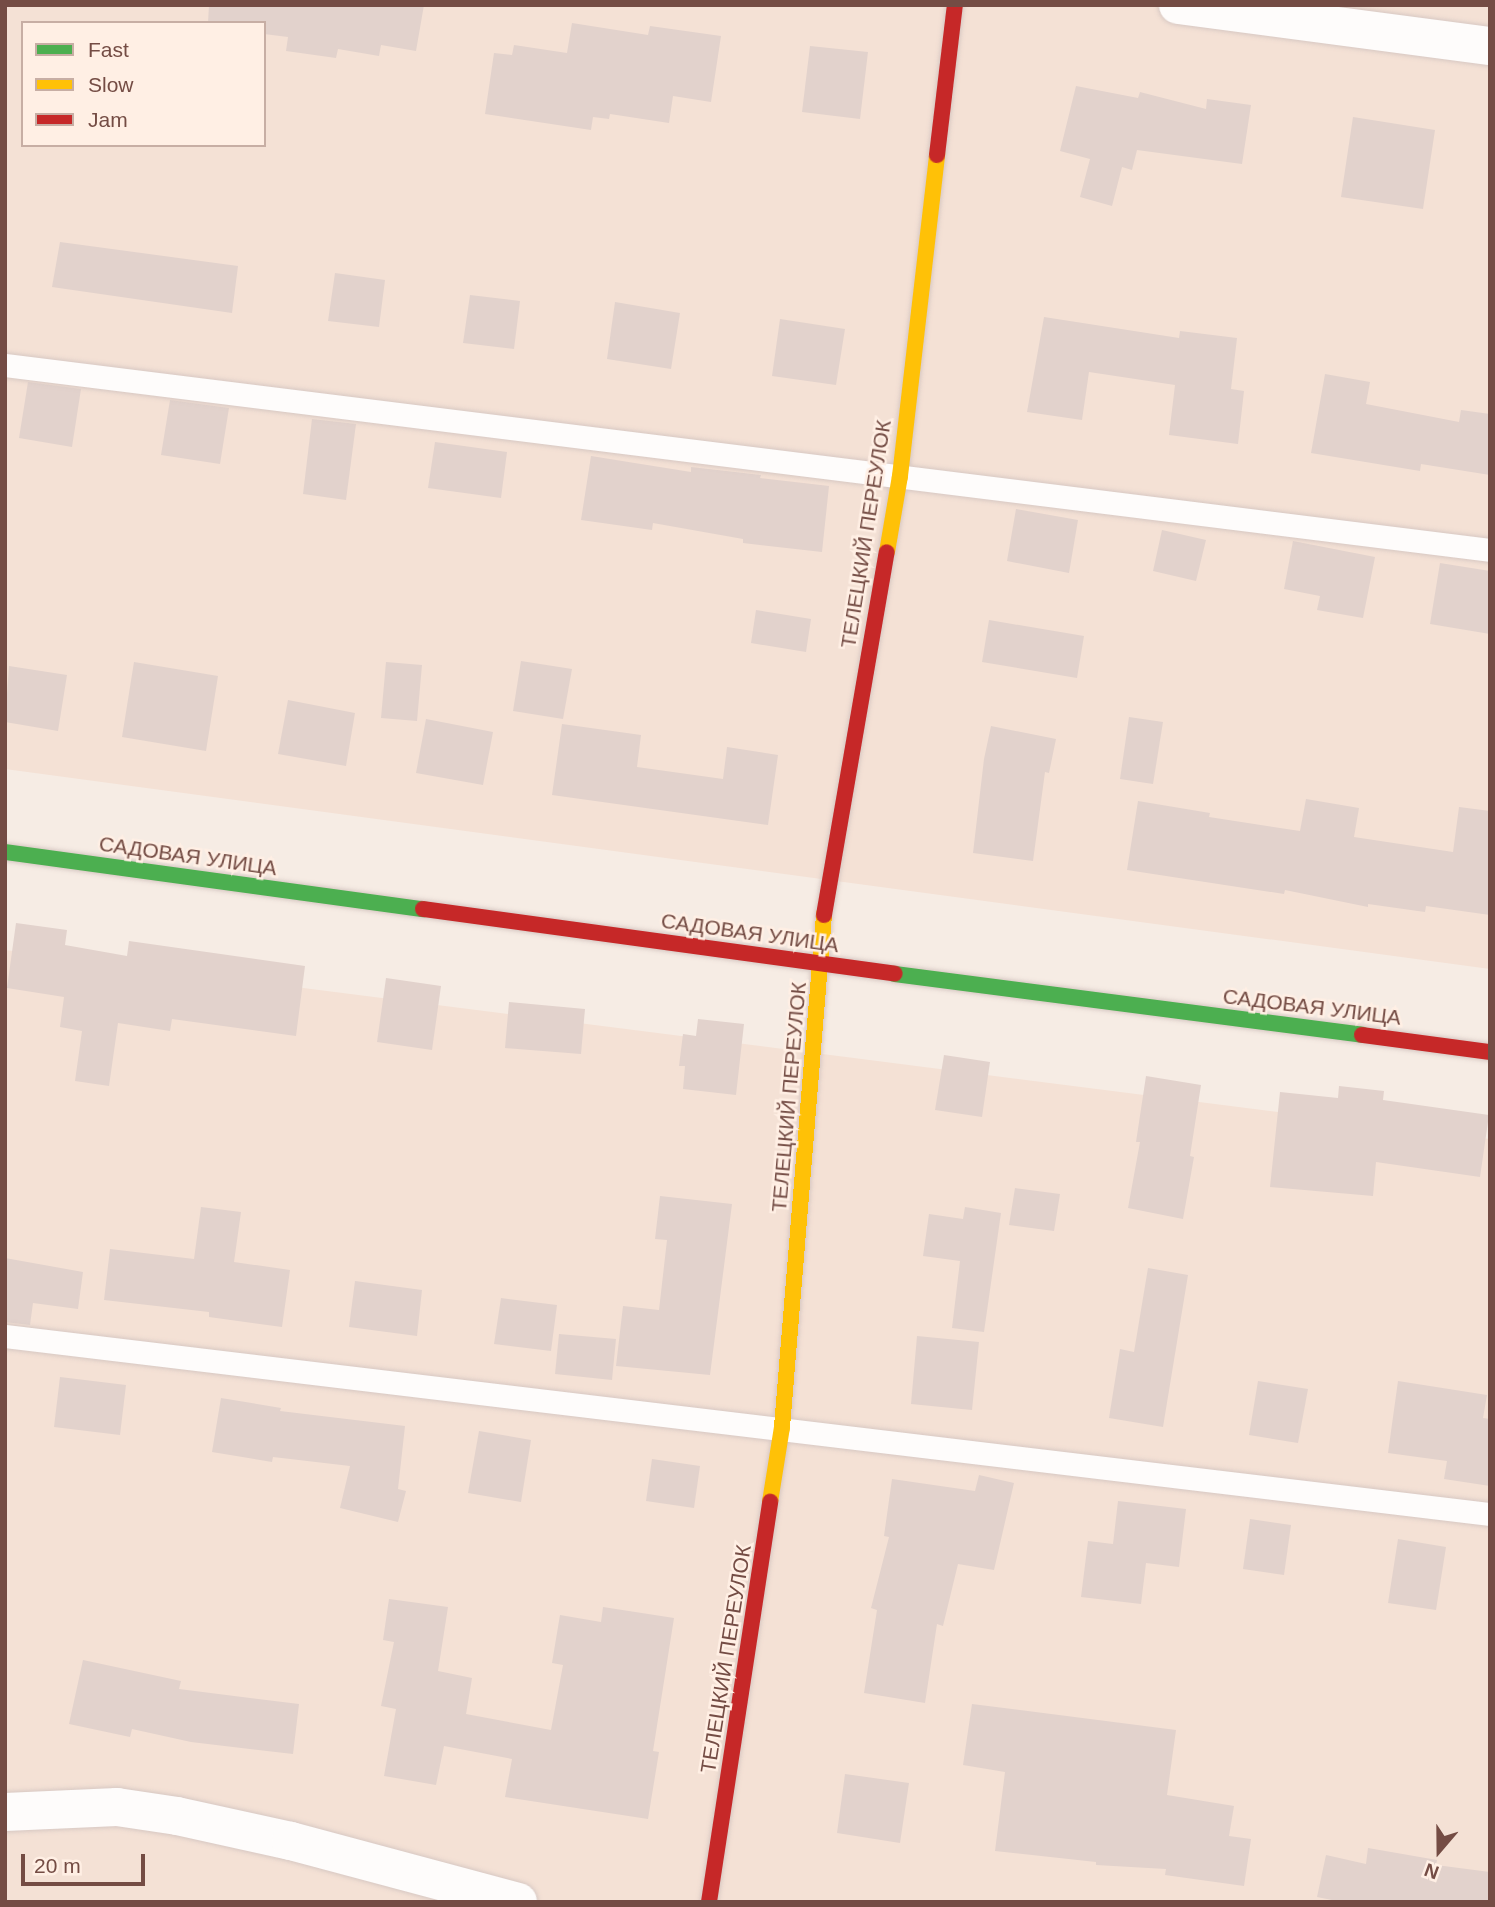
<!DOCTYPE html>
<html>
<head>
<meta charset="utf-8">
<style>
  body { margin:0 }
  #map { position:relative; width:1495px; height:1907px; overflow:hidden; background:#f6ece4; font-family:Helvetica,sans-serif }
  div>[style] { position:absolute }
  .residential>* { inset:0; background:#f4e1d5 }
  .building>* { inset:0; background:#e2d2cc }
  .roads { filter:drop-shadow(0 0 2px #d7c8c3) drop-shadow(0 0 2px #d7c8c3) }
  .lane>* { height:23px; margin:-11.5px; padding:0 11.5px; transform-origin:11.5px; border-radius:11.5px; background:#fefcfb }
  .street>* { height:38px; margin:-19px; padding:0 19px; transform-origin:19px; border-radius:19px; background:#fefcfb }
  .fast>* { height:16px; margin:-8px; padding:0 8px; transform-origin:8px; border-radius:8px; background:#4caf50 }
  .slow>* { height:16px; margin:-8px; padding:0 8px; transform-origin:8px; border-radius:8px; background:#ffc107 }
  .jam>* { height:16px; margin:-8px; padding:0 8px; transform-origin:8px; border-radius:8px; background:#c62828 }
  span { translate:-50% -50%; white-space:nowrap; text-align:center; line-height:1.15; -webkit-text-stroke:5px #ffefe4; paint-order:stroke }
  .street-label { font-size:21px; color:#744c44 }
  .frame { position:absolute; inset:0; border:7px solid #744c44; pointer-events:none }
  .legend { position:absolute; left:21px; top:21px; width:245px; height:126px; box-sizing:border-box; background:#ffefe4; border:2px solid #c7aea4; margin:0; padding:9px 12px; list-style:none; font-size:21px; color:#744c44 }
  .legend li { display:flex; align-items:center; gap:14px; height:35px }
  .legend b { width:35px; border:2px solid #c7aea4 }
  .north { position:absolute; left:1404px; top:1816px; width:70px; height:70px; -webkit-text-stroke:5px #ffefe4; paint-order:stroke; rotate:200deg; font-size:19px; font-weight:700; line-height:28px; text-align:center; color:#744c44 }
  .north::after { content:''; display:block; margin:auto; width:24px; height:32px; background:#744c44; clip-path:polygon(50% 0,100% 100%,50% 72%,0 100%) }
  .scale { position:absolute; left:21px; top:1854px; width:124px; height:32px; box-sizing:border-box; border:4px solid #744c44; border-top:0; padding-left:9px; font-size:21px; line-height:24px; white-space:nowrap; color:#744c44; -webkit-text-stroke:5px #ffefe4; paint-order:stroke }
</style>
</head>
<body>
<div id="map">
  <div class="residential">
    <div style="clip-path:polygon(evenodd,5px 5px,1490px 5px,1490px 969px,5px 769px,5px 5px,23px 23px,264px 23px,264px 145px,23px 145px,23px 23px)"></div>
    <div style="clip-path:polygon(5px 950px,1490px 1139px,1490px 1902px,5px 1902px)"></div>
  </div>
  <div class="building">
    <div style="clip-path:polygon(209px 5px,424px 5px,416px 51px,381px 45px,379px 56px,338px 49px,336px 58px,286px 51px,288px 37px,264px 34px,264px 23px,208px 23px)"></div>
    <div style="clip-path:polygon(572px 23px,648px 35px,650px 26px,721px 36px,711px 102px,673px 96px,669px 123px,610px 114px,609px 119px,593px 117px,591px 130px,485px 114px,494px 53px,512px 55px,514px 45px,567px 53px)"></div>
    <div style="clip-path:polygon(810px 46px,868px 52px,860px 119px,802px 112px)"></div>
    <div style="clip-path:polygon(1076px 86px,1138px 98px,1140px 92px,1206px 109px,1207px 99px,1251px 105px,1242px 164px,1137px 150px,1132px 170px,1122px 167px,1112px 206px,1080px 197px,1090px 159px,1060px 151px)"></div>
    <div style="clip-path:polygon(1353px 117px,1435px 130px,1423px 209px,1341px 197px)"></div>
    <div style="clip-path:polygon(60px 242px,238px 266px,232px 313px,52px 287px)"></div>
    <div style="clip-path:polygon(335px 273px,385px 280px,379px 327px,328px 321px)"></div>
    <div style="clip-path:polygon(470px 295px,520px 301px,514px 349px,463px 343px)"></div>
    <div style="clip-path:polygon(615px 302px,680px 313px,671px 369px,607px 359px)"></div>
    <div style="clip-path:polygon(1044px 317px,1179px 338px,1180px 331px,1237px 338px,1231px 389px,1244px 391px,1238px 444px,1169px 435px,1175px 385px,1089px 372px,1082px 420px,1027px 412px)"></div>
    <div style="clip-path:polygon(780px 319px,845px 329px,836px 385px,772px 376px)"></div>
    <div style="clip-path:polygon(1325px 374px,1370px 382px,1366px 404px,1459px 422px,1461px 410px,1490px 414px,1490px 475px,1421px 464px,1420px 471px,1311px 453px)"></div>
    <div style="clip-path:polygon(28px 382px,81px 389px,72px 447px,19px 438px)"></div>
    <div style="clip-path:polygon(170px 400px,229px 408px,220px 464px,161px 455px)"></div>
    <div style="clip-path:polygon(312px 419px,356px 424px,346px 500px,303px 494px)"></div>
    <div style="clip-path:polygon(435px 442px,507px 452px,501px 498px,428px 488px)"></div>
    <div style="clip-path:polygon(591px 456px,691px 472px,691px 467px,761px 475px,760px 478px,829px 486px,822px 552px,743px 543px,743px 539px,653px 523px,652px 530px,581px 520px)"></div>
    <div style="clip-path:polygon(1016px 509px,1078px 520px,1069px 573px,1007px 561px)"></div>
    <div style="clip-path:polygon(1162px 530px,1206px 540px,1196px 581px,1153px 571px)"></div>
    <div style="clip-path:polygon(1293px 541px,1375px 557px,1363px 618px,1317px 610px,1320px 596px,1284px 589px)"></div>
    <div style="clip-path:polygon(1440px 563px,1490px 571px,1490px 634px,1430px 624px)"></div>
    <div style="clip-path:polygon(756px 610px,811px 619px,806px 652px,751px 643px)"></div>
    <div style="clip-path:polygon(989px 620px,1084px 636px,1077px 678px,982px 662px)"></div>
    <div style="clip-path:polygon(521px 661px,572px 669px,563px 719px,513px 711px)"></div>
    <div style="clip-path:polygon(134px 662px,218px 676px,206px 751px,122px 737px)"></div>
    <div style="clip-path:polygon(386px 662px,422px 665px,417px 721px,381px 718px)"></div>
    <div style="clip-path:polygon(9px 666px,67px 675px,58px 731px,5px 722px)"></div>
    <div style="clip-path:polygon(288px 700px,355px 713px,346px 766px,278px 754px)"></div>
    <div style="clip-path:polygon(1129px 717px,1163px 722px,1153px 784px,1120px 779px)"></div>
    <div style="clip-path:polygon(426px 719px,493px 732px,483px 785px,416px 773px)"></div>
    <div style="clip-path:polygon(562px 724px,641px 735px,637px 767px,723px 779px,727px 747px,778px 755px,768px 825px,552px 795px)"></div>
    <div style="clip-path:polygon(991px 726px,1056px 739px,1049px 773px,1045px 772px,1033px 861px,973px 853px,984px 759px)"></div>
    <div style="clip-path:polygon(1306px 799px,1359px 808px,1354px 837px,1453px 852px,1459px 807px,1490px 811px,1490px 915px,1426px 906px,1425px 912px,1368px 904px,1368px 907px,1285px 890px,1284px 894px,1127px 870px,1138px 801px,1210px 813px,1209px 817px,1300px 831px)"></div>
    <div style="clip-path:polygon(16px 923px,67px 930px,65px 945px,127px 956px,129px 941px,305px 966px,296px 1036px,172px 1019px,170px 1031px,118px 1023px,109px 1086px,75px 1081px,82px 1031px,60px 1027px,64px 997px,7px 988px)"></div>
    <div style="clip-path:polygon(386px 978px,441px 986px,432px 1050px,377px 1042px)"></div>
    <div style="clip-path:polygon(509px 1002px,585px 1009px,581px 1054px,505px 1048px)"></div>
    <div style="clip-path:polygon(698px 1019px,744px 1024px,736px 1095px,683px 1089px,685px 1066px,679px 1066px,683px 1034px,696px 1036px)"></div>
    <div style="clip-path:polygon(944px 1055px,990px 1062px,982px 1117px,935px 1110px)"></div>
    <div style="clip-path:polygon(1146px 1076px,1201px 1085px,1190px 1156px,1194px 1157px,1183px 1219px,1128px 1208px,1140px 1142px,1136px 1142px)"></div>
    <div style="clip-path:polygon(1339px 1086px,1384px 1091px,1383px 1100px,1489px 1115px,1480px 1177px,1376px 1162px,1373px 1196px,1270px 1187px,1280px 1092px,1338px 1098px)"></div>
    <div style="clip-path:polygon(1015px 1188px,1060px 1194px,1054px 1231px,1009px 1225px)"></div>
    <div style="clip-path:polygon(660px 1196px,732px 1204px,710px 1375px,616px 1366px,623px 1306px,659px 1310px,667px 1240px,655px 1239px)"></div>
    <div style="clip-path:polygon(201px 1207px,241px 1212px,234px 1262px,290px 1270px,282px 1327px,209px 1317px,209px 1312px,104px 1300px,110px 1249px,194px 1259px)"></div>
    <div style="clip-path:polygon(965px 1207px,1001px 1213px,984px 1332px,952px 1328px,960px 1261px,923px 1256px,929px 1214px,963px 1219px)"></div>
    <div style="clip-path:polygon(5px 1258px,83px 1272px,78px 1309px,33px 1303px,30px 1325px,5px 1322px)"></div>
    <div style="clip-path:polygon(1148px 1268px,1188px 1275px,1163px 1427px,1109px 1418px,1120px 1349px,1134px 1352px)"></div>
    <div style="clip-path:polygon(355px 1281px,422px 1290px,417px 1336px,349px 1327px)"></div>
    <div style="clip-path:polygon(501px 1298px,557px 1305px,551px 1351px,494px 1344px)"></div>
    <div style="clip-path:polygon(559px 1334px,616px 1339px,612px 1380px,555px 1374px)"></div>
    <div style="clip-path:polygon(917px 1336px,979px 1342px,972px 1410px,911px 1404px)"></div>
    <div style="clip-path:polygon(60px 1377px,126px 1385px,120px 1435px,54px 1427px)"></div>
    <div style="clip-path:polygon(1258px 1381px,1308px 1389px,1298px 1443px,1249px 1435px)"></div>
    <div style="clip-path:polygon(1398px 1381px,1487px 1395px,1483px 1418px,1490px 1419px,1490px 1486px,1444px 1479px,1447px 1461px,1388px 1453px)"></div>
    <div style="clip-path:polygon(221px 1398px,281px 1408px,280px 1411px,405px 1426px,398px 1489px,406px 1491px,398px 1522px,340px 1508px,350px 1466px,273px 1457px,272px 1462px,212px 1452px)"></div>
    <div style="clip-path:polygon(479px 1431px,531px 1440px,521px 1502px,468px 1493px)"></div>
    <div style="clip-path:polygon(652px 1459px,700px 1466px,694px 1508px,646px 1501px)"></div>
    <div style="clip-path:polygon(979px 1475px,1014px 1483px,994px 1570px,958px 1564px,943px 1626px,937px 1624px,925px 1703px,864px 1693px,877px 1610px,871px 1608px,889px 1537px,884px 1536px,892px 1479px,975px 1491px)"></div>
    <div style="clip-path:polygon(1118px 1501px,1186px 1509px,1179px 1567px,1146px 1563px,1141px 1604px,1081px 1597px,1088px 1541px,1113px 1544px)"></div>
    <div style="clip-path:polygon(1250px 1519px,1291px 1525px,1284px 1575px,1243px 1569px)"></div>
    <div style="clip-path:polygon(1398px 1539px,1446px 1547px,1436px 1610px,1388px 1603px)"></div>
    <div style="clip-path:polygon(389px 1599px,448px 1607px,438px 1671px,472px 1678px,466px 1714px,551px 1730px,563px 1665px,552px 1663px,560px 1615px,601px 1622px,603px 1607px,674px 1618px,653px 1751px,659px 1752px,648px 1819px,505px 1797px,512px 1759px,444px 1746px,436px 1785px,384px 1776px,396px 1709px,381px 1706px,394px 1642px,383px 1640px)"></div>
    <div style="clip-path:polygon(83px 1660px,181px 1681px,179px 1689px,299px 1704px,293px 1754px,191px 1742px,132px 1729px,130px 1737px,69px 1724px)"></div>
    <div style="clip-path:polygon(972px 1704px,1176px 1730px,1167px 1795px,1234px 1806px,1229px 1836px,1251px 1839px,1244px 1886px,1165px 1875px,1166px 1869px,1096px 1865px,1096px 1862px,995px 1851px,1005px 1772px,963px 1765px)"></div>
    <div style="clip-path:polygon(845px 1774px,909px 1783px,900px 1843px,837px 1833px)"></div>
    <div style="clip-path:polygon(1368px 1848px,1437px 1860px,1436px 1865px,1490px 1872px,1490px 1902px,1342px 1902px,1317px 1897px,1326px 1855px,1366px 1864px)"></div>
  </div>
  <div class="roads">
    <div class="lane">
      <div style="left:5px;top:365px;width:1496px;rotate:7.1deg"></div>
      <div style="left:5px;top:1336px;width:1496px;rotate:6.84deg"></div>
    </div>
    <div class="street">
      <div style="left:1178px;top:5px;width:315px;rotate:7.5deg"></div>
      <div style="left:5px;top:1812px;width:112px;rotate:-2.6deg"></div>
      <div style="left:117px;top:1807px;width:61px;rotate:8.5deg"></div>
      <div style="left:177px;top:1816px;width:117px;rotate:12.4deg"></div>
      <div style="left:291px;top:1841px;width:235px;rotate:15deg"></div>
    </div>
    <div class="fast">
      <div style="left:5px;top:852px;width:422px;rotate:7.8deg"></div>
      <div style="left:895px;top:974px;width:471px;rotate:7.4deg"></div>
    </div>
    <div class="slow">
      <div style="left:887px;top:552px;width:77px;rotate:-80.3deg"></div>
      <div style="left:900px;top:476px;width:323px;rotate:-83.4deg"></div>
      <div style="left:770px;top:1502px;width:76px;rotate:-80.9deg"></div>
      <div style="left:782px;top:1427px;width:514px;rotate:-85.31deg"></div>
    </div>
    <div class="jam">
      <div style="left:937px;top:155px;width:151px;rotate:-83.2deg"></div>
      <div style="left:423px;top:909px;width:476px;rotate:7.8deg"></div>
      <div style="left:824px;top:915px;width:368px;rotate:-80.2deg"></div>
      <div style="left:1362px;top:1035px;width:129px;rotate:7.6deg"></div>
      <div style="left:709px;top:1902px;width:405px;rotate:-81.3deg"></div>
    </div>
  </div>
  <div class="street-label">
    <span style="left:866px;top:534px;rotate:-81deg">ТЕЛЕЦКИЙ ПЕРЕУЛОК</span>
    <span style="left:188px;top:856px;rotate:8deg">САДОВАЯ УЛИЦА</span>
    <span style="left:750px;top:933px;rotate:8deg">САДОВАЯ УЛИЦА</span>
    <span style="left:1312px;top:1007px;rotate:7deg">САДОВАЯ УЛИЦА</span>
    <span style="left:789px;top:1097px;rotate:-85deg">ТЕЛЕЦКИЙ ПЕРЕУЛОК</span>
    <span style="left:726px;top:1659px;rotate:-81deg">ТЕЛЕЦКИЙ ПЕРЕУЛОК</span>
  </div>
  <div class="frame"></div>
  <ul class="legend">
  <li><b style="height:9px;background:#4caf50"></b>Fast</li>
  <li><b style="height:9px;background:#ffc107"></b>Slow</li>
  <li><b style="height:9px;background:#c62828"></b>Jam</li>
  </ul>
  <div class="north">N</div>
  <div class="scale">20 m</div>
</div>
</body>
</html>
